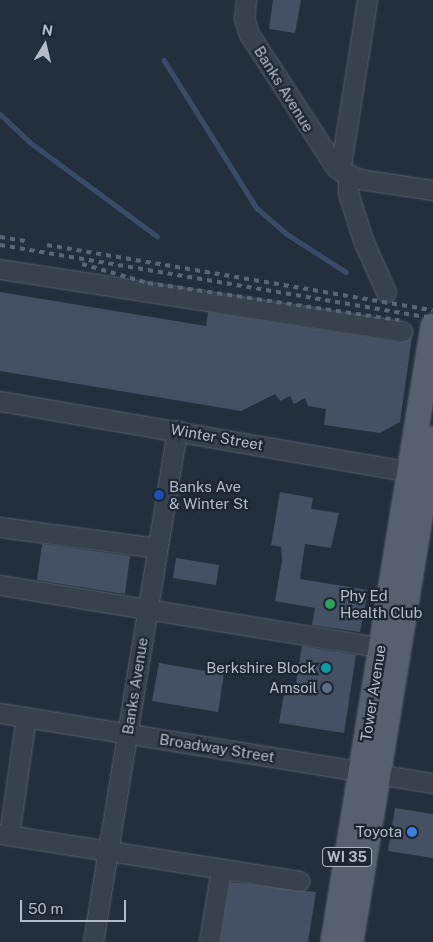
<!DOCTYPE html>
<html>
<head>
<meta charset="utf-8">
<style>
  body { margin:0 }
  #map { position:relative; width:433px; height:942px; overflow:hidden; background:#242f3e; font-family:"Public Sans",sans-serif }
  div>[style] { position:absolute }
  .stream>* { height:4.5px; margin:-2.25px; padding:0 2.25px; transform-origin:2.25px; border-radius:2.25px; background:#394c67 }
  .building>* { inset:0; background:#455162 }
  .roads { filter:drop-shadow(0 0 1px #565f6c) drop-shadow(0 0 1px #565f6c) }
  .minor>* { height:19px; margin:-9.5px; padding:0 9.5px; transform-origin:9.5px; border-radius:9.5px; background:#38414e }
  .major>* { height:24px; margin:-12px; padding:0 12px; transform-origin:12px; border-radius:12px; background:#56606e }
  .rail>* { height:4px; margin-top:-2px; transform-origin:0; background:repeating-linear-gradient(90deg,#5a6575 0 5px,transparent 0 10px) }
  .dots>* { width:14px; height:14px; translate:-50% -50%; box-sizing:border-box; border:2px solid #1d2633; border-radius:50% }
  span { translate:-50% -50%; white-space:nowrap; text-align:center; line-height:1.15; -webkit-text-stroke:4.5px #1d2633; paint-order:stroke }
  .shield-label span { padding:1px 4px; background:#1d2633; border:1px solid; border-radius:4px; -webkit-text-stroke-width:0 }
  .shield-label { font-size:14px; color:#b4bcc9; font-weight:700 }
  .street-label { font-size:15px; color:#b4bcc9 }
  .poi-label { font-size:15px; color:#b4bcc9 }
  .left { translate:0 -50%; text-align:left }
  .right { translate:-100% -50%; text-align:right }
  .north { position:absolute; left:20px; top:20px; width:50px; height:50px; -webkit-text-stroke:4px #1d2633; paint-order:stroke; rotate:9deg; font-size:14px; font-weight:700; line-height:20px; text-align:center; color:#b4bcc9 }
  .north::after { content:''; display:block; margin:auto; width:18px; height:22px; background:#b4bcc9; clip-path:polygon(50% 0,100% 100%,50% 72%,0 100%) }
  .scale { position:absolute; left:20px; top:900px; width:106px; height:22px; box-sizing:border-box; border:2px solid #b4bcc9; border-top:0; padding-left:6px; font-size:15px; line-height:18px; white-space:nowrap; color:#b4bcc9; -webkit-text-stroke:4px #1d2633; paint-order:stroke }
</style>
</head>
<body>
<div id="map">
  <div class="stream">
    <div style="left:164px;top:60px;width:175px;rotate:57.9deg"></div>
    <div style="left:257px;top:208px;width:40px;rotate:41deg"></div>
    <div style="left:287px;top:234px;width:70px;rotate:32.8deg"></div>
    <div style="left:0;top:114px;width:42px;rotate:43.1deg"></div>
    <div style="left:31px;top:143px;width:157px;rotate:36.4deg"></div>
  </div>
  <div class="building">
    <div style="clip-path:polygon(273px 0,301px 0,295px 33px,269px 29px)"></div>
    <div style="clip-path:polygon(0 292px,206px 326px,208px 312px,400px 342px,412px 337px,400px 422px,380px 433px,324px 425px,326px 409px,308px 406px,305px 398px,294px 404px,290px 396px,280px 401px,275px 394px,241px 411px,0 371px)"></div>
    <div style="clip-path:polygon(280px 492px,313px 498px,311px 509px,339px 513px,331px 548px,305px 544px,300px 579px,368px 590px,360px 632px,312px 625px,315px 608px,275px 601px,282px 560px,281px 547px,271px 545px)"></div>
    <div style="clip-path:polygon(42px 544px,130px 556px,125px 594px,37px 580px)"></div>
    <div style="clip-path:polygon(176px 558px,219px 565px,216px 585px,173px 578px)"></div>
    <div style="clip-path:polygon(302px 646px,356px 655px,344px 733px,279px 723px,285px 688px,295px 689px)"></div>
    <div style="clip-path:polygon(159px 663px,224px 674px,218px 712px,152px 701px)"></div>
    <div style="clip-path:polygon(395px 808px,433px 814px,433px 858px,388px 851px)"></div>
    <div style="clip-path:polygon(230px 882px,316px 892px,308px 942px,220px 942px)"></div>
  </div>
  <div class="roads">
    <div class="minor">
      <div style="left:246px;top:0;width:18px;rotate:96deg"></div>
      <div style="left:244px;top:18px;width:17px;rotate:73deg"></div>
      <div style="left:249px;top:34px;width:160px;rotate:57deg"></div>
      <div style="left:336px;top:168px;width:26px;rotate:25deg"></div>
      <div style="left:360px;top:179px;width:74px;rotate:8.6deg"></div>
      <div style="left:340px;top:171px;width:173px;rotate:-81deg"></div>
      <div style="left:348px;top:176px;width:17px;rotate:90deg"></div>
      <div style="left:348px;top:193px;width:49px;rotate:72.3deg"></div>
      <div style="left:363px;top:240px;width:57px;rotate:66.1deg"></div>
      <div style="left:0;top:269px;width:407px;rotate:8.8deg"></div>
      <div style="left:0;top:401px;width:428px;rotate:9.8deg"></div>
      <div style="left:0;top:527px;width:158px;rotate:7.6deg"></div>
      <div style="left:0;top:585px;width:385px;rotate:9.3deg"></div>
      <div style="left:0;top:713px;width:439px;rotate:9.2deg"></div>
      <div style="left:0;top:834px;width:303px;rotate:8.9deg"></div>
      <div style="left:9px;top:835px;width:119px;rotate:-81.8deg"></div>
      <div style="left:93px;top:942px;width:519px;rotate:-80.68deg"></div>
      <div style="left:209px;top:942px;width:74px;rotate:-80.7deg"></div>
    </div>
    <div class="major">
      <div style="left:333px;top:942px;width:624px;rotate:-80.78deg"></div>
      <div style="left:351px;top:942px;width:510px;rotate:-80.74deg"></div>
    </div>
  </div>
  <div class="rail">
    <div style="left:0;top:237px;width:25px;rotate:9deg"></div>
    <div style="left:0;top:245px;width:439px;rotate:9.6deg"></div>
    <div style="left:47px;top:245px;width:391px;rotate:9.6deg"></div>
    <div style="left:82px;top:264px;width:69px;rotate:16.1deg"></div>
    <div style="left:148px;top:283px;width:254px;rotate:8.4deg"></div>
  </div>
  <div class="dots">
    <div style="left:159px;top:495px;background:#1a4fb4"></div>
    <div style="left:330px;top:604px;background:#2e9e5b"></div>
    <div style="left:326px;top:668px;background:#0f9aa8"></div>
    <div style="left:327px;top:688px;background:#5c6f8a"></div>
    <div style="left:412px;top:832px;background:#3f7fe0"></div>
  </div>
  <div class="shield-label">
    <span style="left:347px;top:857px">WI 35</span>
  </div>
  <div class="street-label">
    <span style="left:284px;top:89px;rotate:58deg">Banks Avenue</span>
    <span style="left:217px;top:437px;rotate:10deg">Winter Street</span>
    <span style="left:135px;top:686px;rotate:-81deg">Banks Avenue</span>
    <span style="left:373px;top:693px;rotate:-81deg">Tower Avenue</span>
    <span style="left:217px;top:748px;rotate:9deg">Broadway Street</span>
  </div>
  <div class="poi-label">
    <span class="left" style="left:169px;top:495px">Banks Ave<br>&amp; Winter St</span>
    <span class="left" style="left:340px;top:604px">Phy Ed<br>Health Club</span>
    <span class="right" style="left:316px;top:668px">Berkshire Block</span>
    <span class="right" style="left:317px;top:688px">Amsoil</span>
    <span class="right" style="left:402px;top:832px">Toyota</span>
  </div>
  <div class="north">N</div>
  <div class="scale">50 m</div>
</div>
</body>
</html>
